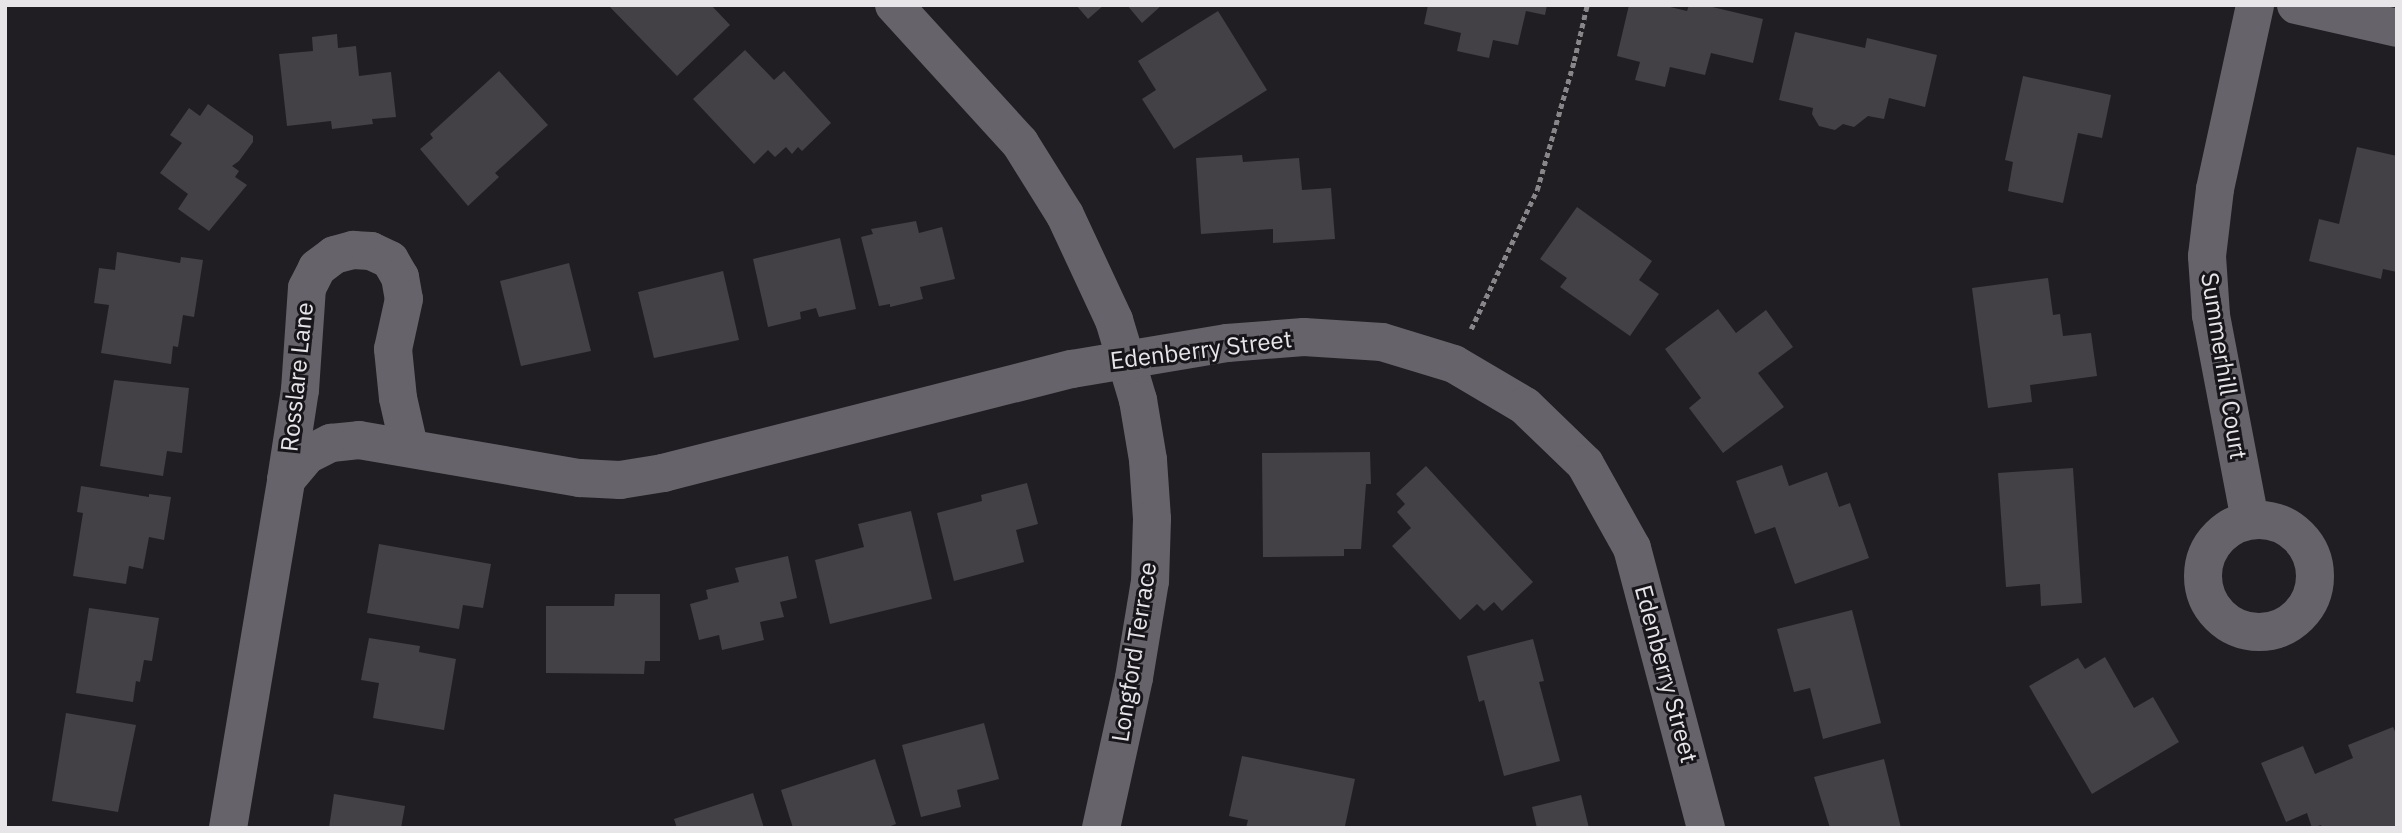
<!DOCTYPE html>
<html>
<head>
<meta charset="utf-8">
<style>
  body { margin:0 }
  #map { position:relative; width:2402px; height:833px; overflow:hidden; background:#211e23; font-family:"IBM Plex Sans",sans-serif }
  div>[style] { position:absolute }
  .building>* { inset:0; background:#434046 }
  .path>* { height:4.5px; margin-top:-2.25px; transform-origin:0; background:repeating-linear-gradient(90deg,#89868a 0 5px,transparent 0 8.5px) }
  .minor>* { height:38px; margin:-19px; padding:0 19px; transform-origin:19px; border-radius:19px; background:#67636a }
  .minor>.ring { margin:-19px; padding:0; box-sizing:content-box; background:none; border:38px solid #67636a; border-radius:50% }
  span { translate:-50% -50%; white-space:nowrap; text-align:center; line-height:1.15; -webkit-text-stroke:6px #18151a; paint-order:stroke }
  .street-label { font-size:24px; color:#e7e5e8 }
  .frame { position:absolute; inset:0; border:7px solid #e7e5e8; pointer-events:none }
</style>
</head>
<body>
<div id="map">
  <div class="building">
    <div style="clip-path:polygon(608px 5px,711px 5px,730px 25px,677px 76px)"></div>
    <div style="clip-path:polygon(1076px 5px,1104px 5px,1088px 19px)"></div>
    <div style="clip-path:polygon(1127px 5px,1162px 5px,1142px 23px)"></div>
    <div style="clip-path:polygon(1428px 5px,1547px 5px,1545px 15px,1526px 11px,1518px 45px,1493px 40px,1489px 58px,1457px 51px,1461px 33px,1424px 24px)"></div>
    <div style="clip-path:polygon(1629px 5px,1662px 5px,1687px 11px,1689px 5px,1704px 5px,1763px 19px,1753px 63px,1711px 53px,1705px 75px,1670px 67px,1665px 87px,1635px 80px,1640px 62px,1617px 56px)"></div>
    <div style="clip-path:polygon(1218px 11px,1267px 90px,1174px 149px,1142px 99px,1156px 90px,1138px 61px)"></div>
    <div style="clip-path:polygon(1795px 32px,1865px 48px,1867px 38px,1937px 55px,1925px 107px,1889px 98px,1884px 119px,1868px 116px,1854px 127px,1843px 124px,1835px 130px,1819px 126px,1812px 114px,1813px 108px,1779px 100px)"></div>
    <div style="clip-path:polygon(337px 34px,338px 48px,356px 46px,359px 76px,391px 72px,396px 117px,372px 119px,373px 124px,332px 129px,331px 121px,287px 126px,279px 54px,313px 51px,312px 37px)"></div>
    <div style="clip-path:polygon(745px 50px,774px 80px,784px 71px,831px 123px,802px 151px,798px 147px,792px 154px,786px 147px,775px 157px,768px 150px,754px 164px,693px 99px)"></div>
    <div style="clip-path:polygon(499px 71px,548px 125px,495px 173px,499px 177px,468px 206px,420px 149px,433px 138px,430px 134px)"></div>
    <div style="clip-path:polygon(2023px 76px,2111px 95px,2102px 138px,2078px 133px,2063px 203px,2008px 191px,2013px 162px,2005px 160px)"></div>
    <div style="clip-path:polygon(208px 104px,253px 136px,253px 142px,239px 161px,232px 166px,239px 171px,235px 177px,247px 185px,209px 231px,178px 209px,188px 194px,160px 173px,182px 143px,170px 135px,189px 108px,200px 116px)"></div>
    <div style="clip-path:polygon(2357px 147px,2397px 156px,2397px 272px,2383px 269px,2381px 279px,2309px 261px,2319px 219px,2339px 224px)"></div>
    <div style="clip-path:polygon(1242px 155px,1243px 162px,1299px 158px,1302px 190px,1331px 188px,1335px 239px,1273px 243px,1273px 229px,1201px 234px,1196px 158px)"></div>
    <div style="clip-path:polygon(1577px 207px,1652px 261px,1639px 280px,1659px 294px,1630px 336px,1560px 287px,1567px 278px,1540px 259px)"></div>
    <div style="clip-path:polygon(916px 221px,919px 233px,942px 227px,955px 279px,920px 287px,923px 299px,890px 307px,890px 304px,879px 306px,861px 237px,873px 234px,871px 229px)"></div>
    <div style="clip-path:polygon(840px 238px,856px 309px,819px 317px,816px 308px,800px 312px,801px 319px,768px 327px,753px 259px)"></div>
    <div style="clip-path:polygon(117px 252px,180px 263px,181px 257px,203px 260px,194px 317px,183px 315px,178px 347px,173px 346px,171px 364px,101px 353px,109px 305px,94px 303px,99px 268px,115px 270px)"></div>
    <div style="clip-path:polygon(569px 263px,591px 351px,521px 366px,500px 281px)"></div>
    <div style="clip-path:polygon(723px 271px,739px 340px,654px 358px,638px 292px)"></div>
    <div style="clip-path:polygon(2048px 278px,2053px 315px,2060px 314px,2063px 336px,2091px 333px,2097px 376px,2030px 385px,2032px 402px,1988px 408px,1972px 288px)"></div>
    <div style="clip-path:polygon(1718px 309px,1736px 333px,1766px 310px,1793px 347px,1758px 373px,1784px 407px,1723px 453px,1689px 408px,1701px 398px,1665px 349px)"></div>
    <div style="clip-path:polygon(114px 380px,189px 388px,182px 453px,167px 451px,163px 476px,100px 466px)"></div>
    <div style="clip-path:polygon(1370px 452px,1371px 484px,1366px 484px,1361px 549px,1344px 549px,1344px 556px,1263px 557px,1262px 453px)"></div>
    <div style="clip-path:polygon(1782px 465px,1789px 486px,1827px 472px,1839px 507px,1850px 503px,1869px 558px,1795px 584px,1775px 527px,1755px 534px,1736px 481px)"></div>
    <div style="clip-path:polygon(1426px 466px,1533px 582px,1502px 611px,1494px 602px,1484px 611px,1477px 604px,1460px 620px,1392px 546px,1411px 528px,1397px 512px,1405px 504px,1396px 494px)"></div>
    <div style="clip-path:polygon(2073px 468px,2082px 603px,2041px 606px,2040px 584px,2006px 587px,1998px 473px)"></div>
    <div style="clip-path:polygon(1027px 483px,1038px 524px,1016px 530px,1024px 562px,954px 581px,937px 513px,982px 501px,981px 495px)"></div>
    <div style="clip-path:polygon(81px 486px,149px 497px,149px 494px,171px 497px,164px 540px,149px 537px,143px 569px,129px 566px,126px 584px,73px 576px,83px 513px,77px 512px)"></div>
    <div style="clip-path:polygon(911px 511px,932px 599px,830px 624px,815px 560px,864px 547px,858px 524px)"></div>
    <div style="clip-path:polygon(379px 544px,491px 564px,483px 608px,463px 605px,459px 629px,367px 613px)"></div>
    <div style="clip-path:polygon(788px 556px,797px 598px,780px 602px,784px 617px,760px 622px,764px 640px,722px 650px,719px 635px,699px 640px,690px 604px,708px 599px,706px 590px,739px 582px,735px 568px)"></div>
    <div style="clip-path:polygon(615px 594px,660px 594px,660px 661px,645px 661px,644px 674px,546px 673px,546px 606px,614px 606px)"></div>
    <div style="clip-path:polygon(89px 608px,159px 618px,152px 661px,144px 660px,140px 682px,136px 681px,133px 702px,76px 693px)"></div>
    <div style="clip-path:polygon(1852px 610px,1881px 723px,1823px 739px,1810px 688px,1794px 692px,1777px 629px)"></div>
    <div style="clip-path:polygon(369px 638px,420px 646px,419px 652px,456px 659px,444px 730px,373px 718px,379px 683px,361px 680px)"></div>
    <div style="clip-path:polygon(1533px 639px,1544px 681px,1539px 682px,1560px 761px,1504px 776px,1484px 700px,1479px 702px,1467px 656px)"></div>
    <div style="clip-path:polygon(2105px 657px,2134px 708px,2153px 697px,2179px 742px,2092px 794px,2029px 686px,2078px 658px,2085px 669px)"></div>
    <div style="clip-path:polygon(66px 713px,136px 725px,118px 812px,52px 801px)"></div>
    <div style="clip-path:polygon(984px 723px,999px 779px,957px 790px,961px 807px,921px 817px,902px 745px)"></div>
    <div style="clip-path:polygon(2393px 727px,2397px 736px,2397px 825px,2390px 828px,2322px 828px,2321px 825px,2312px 828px,2307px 813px,2286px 822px,2261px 763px,2303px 746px,2315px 774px,2353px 758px,2348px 745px)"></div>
    <div style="clip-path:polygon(1242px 756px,1355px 779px,1345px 826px,1246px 828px,1248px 820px,1229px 816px)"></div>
    <div style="clip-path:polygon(875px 759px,896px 824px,886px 828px,793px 828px,781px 790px)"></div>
    <div style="clip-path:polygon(1884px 759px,1901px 828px,1830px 828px,1814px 777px)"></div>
    <div style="clip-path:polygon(753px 793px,764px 828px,677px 828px,674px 819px)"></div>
    <div style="clip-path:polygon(334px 794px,405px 806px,401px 828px,329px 828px)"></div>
    <div style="clip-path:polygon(1581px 795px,1589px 828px,1537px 828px,1532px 807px)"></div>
  </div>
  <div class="path">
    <div style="left:1471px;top:329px;width:154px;rotate:-64.6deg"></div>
    <div style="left:1537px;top:190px;width:134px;rotate:-74deg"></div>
    <div style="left:1574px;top:61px;width:57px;rotate:-76.9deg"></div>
  </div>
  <div class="minor">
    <div style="left:894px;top:5px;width:187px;rotate:47.6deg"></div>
    <div style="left:1020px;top:143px;width:85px;rotate:58deg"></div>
    <div style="left:1065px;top:215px;width:116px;rotate:65deg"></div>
    <div style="left:1114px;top:320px;width:84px;rotate:73.3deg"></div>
    <div style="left:1138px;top:400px;width:61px;rotate:80.5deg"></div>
    <div style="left:1148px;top:460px;width:59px;rotate:86.1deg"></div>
    <div style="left:1152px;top:519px;width:62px;rotate:91.8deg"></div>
    <div style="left:1150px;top:581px;width:98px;rotate:99.4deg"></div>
    <div style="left:1134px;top:678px;width:154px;rotate:102.4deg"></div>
    <div style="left:2296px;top:5px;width:104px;rotate:12.8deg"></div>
    <div style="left:286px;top:480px;width:91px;rotate:-81.2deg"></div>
    <div style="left:300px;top:390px;width:102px;rotate:-86.1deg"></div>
    <div style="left:307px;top:288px;width:22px;rotate:-63deg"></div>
    <div style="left:317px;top:268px;width:21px;rotate:-37deg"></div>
    <div style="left:334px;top:255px;width:20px;rotate:-15deg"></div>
    <div style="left:353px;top:250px;width:18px;rotate:3deg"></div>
    <div style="left:371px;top:251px;width:21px;rotate:25deg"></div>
    <div style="left:390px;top:260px;width:20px;rotate:60deg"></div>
    <div style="left:400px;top:277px;width:22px;rotate:80deg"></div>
    <div style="left:404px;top:299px;width:51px;rotate:102.4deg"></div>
    <div style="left:393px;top:349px;width:49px;rotate:84.2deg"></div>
    <div style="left:398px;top:398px;width:50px;rotate:77.3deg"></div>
    <div style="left:2250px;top:520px;width:209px;rotate:-100.8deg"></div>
    <div style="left:2211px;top:315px;width:59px;rotate:-93.9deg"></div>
    <div style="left:2207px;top:256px;width:67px;rotate:-83.2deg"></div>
    <div style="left:2215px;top:189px;width:188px;rotate:-77.7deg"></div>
    <div class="ring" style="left:2203px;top:520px;width:74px;height:74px"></div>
    <div style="left:228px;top:828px;width:353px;rotate:-80.5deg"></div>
    <div style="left:286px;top:480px;width:33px;rotate:-50deg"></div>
    <div style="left:307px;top:455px;width:27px;rotate:-27deg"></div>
    <div style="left:331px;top:443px;width:28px;rotate:-6deg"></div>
    <div style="left:359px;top:440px;width:224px;rotate:9.8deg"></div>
    <div style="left:580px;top:478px;width:40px;rotate:2.9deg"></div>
    <div style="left:620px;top:480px;width:44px;rotate:-9.2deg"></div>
    <div style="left:663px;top:473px;width:422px;rotate:-14.3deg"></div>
    <div style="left:1072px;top:369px;width:157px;rotate:-9.5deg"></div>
    <div style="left:1227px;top:343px;width:77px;rotate:-4.5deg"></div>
    <div style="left:1304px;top:337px;width:78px;rotate:3.7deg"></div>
    <div style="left:1382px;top:342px;width:75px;rotate:17deg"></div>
    <div style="left:1454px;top:364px;width:82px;rotate:30.6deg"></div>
    <div style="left:1525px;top:406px;width:83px;rotate:44deg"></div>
    <div style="left:1585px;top:464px;width:96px;rotate:60.8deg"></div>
    <div style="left:1632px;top:548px;width:290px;rotate:75.2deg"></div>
  </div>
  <div class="street-label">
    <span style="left:1201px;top:350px;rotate:-7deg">Edenberry Street</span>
    <span style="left:2224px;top:366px;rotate:81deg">Summerhill Court</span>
    <span style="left:297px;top:377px;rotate:-84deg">Rosslare Lane</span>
    <span style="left:1134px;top:652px;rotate:-81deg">Longford Terrace</span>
    <span style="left:1666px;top:674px;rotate:75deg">Edenberry Street</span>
  </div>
  <div class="frame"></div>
</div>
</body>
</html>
